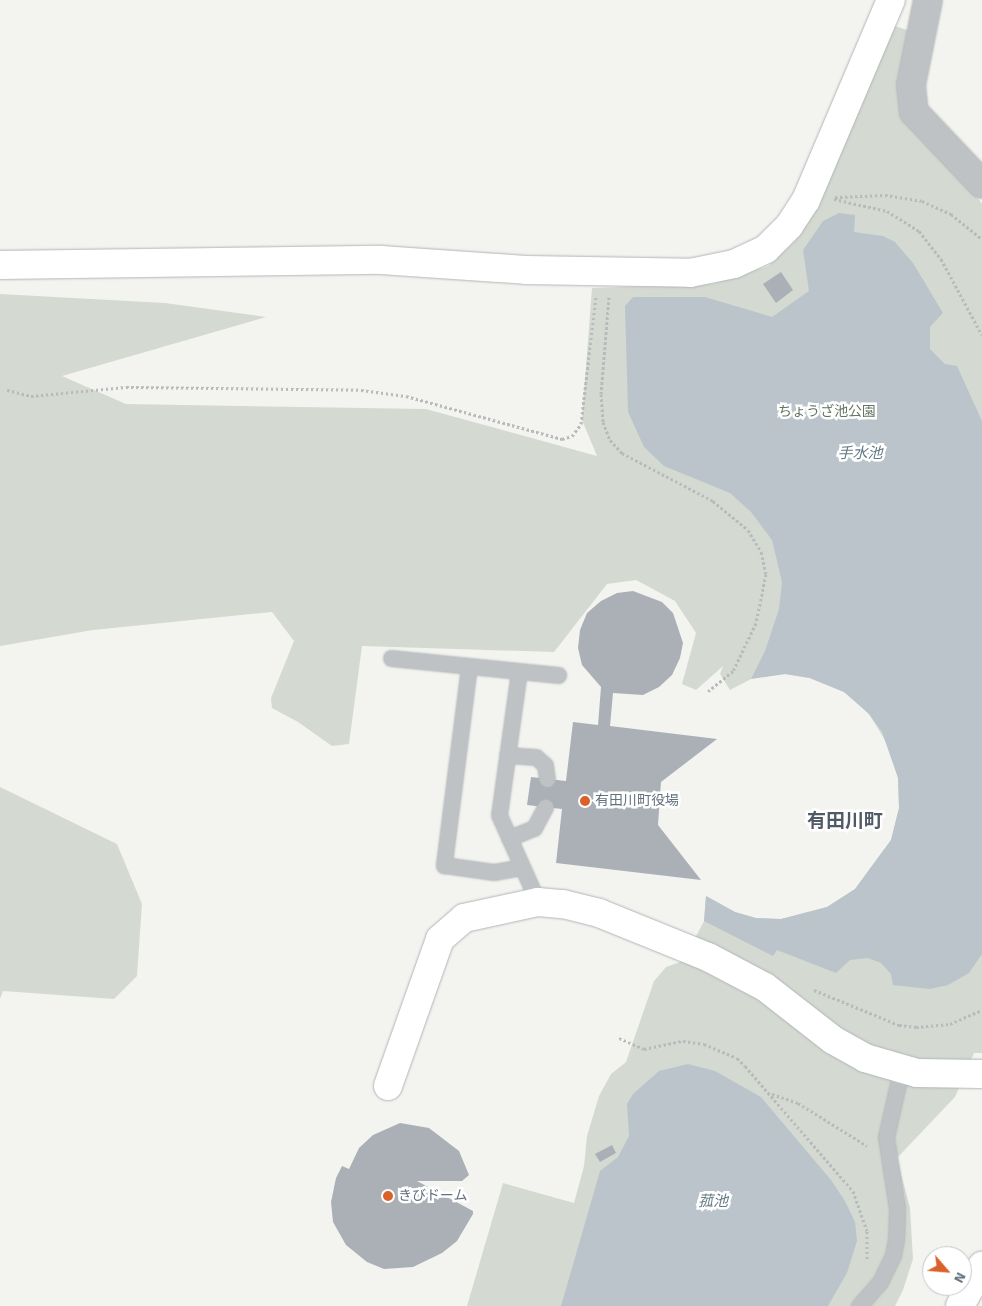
<!DOCTYPE html>
<html>
<head>
<meta charset="utf-8">
<style>
  body { margin:0 }
  #map { position:relative; width:982px; height:1306px; overflow:hidden; background:#f3f4ef; font-family:Signika,"Noto Sans JP",sans-serif }
  div>[style] { position:absolute }
  .green>* { inset:0; background:#d4dad1 }
  .water>* { inset:0; background:#bac4ca }
  .building>* { inset:0; background:#aab0b5 }
  .path>* { height:3px; margin-top:-1.5px; transform-origin:0; background:repeating-linear-gradient(90deg,#b8babc 0 2.5px,transparent 0 5px) }
  .roads { filter:drop-shadow(0 0 1px #b1b5b9) drop-shadow(0 0 1px #b1b5b9) }
  .lane>* { height:15px; margin:-7.5px; padding:0 7.5px; transform-origin:7.5px; border-radius:7.5px; background:#bec2c5 }
  .street>* { height:28px; margin:-14px; padding:0 14px; transform-origin:14px; border-radius:14px; background:#bec2c5 }
  .secondary>* { height:28px; margin:-14px; padding:0 14px; transform-origin:14px; border-radius:14px; background:#fff }
  .primary>* { height:28px; margin:-14px; padding:0 14px; transform-origin:14px; border-radius:14px; background:#fff }
  .dots>* { width:14px; height:14px; translate:-50% -50%; box-sizing:border-box; border:2px solid #fff; border-radius:50% }
  span { translate:-50% -50%; white-space:nowrap; text-align:center; line-height:1.15; -webkit-text-stroke:5px #fff; paint-order:stroke }
  .park-label { font-size:14px; color:#657762 }
  .poi-label { font-size:14px; color:#64717f }
  .left { translate:0 -50%; text-align:left }
  .water-label { font-size:15px; color:#647984; font-style:italic }
  .district-label { font-size:19px; color:#515b65; font-weight:700 }
  .north { position:absolute; left:922px; top:1246px; width:50px; height:50px; box-sizing:border-box; background:#fff; border:1px solid #c1c6cc; border-radius:50%; rotate:117deg; font-size:14px; font-weight:700; line-height:20px; text-align:center; color:#64717f }
  .north::after { content:''; display:block; margin:auto; width:18px; height:22px; background:#da6129; clip-path:polygon(50% 0,100% 100%,50% 72%,0 100%) }
</style>
</head>
<body>
<div id="map">
  <div class="green">
    <div style="clip-path:polygon(895px 26px,910px 31px,898px 87px,982px 204px,982px 1053px,974px 1053px,955px 1097px,897px 1158px,910px 1208px,913px 1259px,903px 1290px,895px 1306px,467px 1306px,503px 1183px,574px 1203px,584px 1166px,587px 1136px,599px 1096px,611px 1074px,626px 1062px,654px 981px,666px 967px,683px 961px,704px 921px,706px 896px,735px 912px,756px 918px,781px 919px,827px 907px,855px 889px,891px 840px,899px 808px,898px 778px,891px 750px,869px 714px,855px 701px,844px 692px,809px 678px,785px 674px,766px 676px,751px 679px,730px 690px,720px 674px,723px 666px,696px 690px,682px 684px,696px 633px,675px 601px,636px 580px,607px 584px,554px 652px,362px 646px,349px 744px,332px 746px,298px 722px,272px 708px,271px 698px,294px 641px,272px 612px,93px 630px,0 646px,0 294px,165px 303px,266px 317px,62px 376px,126px 404px,426px 409px,597px 456px,582px 420px,592px 288px,712px 284px,768px 266px,794px 242px,810px 219px)"></div>
    <div style="clip-path:polygon(0 787px,117px 844px,142px 904px,137px 976px,114px 999px,3px 991px,0 999px)"></div>
  </div>
  <div class="water">
    <div style="clip-path:polygon(839px 213px,855px 215px,854px 232px,883px 236px,895px 242px,913px 263px,943px 313px,930px 327px,930px 349px,945px 364px,957px 366px,982px 421px,982px 954px,969px 973px,948px 985px,930px 989px,893px 985px,891px 974px,881px 963px,868px 958px,850px 960px,836px 973px,777px 950px,773px 956px,704px 921px,706px 896px,735px 912px,756px 918px,781px 919px,827px 907px,855px 889px,891px 840px,899px 808px,898px 778px,882px 732px,869px 714px,844px 692px,810px 678px,785px 674px,751px 679px,765px 651px,779px 609px,782px 582px,772px 540px,751px 512px,730px 493px,664px 466px,644px 447px,628px 412px,625px 306px,633px 297px,705px 297px,772px 317px,809px 291px,803px 250px,823px 221px)"></div>
    <div style="clip-path:polygon(688px 1064px,715px 1071px,761px 1097px,831px 1180px,845px 1201px,855px 1222px,857px 1241px,847px 1273px,828px 1306px,561px 1306px,600px 1171px,618px 1157px,629px 1136px,627px 1104px,633px 1094px,659px 1071px)"></div>
  </div>
  <div class="building">
    <div style="clip-path:polygon(781px 272px,793px 290px,776px 303px,763px 284px)"></div>
    <div style="clip-path:polygon(633px 591px,662px 602px,673px 613px,683px 643px,680px 658px,672px 675px,659px 687px,643px 695px,613px 693px,610px 726px,717px 739px,661px 782px,658px 825px,701px 880px,556px 863px,562px 809px,527px 805px,531px 777px,566px 781px,573px 722px,598px 725px,601px 687px,582px 665px,578px 648px,580px 630px,587px 613px,601px 601px,617px 593px)"></div>
    <div style="clip-path:polygon(400px 1123px,429px 1128px,459px 1151px,469px 1175px,462px 1181px,417px 1181px,473px 1211px,473px 1214px,457px 1241px,442px 1253px,413px 1267px,384px 1269px,367px 1262px,346px 1245px,333px 1222px,331px 1202px,336px 1178px,342px 1166px,349px 1169px,359px 1148px,373px 1135px)"></div>
    <div style="clip-path:polygon(612px 1145px,616px 1153px,600px 1162px,595px 1154px)"></div>
  </div>
  <div class="path">
    <div style="left:835px;top:197px;width:50px;rotate:-2.3deg"></div>
    <div style="left:885px;top:195px;width:37px;rotate:9deg"></div>
    <div style="left:922px;top:201px;width:32px;rotate:24deg"></div>
    <div style="left:951px;top:214px;width:40px;rotate:39deg"></div>
    <div style="left:834px;top:199px;width:54px;rotate:12.8deg"></div>
    <div style="left:887px;top:211px;width:38px;rotate:32deg"></div>
    <div style="left:919px;top:231px;width:36px;rotate:52deg"></div>
    <div style="left:941px;top:259px;width:86px;rotate:61.7deg"></div>
    <div style="left:609px;top:297px;width:97px;rotate:94.7deg"></div>
    <div style="left:601px;top:394px;width:28px;rotate:86deg"></div>
    <div style="left:603px;top:422px;width:19px;rotate:69deg"></div>
    <div style="left:610px;top:440px;width:18px;rotate:47deg"></div>
    <div style="left:622px;top:453px;width:103px;rotate:27.8deg"></div>
    <div style="left:713px;top:501px;width:45px;rotate:39.6deg"></div>
    <div style="left:748px;top:530px;width:26px;rotate:59deg"></div>
    <div style="left:761px;top:552px;width:23px;rotate:77deg"></div>
    <div style="left:766px;top:574px;width:50px;rotate:101.5deg"></div>
    <div style="left:756px;top:623px;width:53px;rotate:115.6deg"></div>
    <div style="left:733px;top:671px;width:32px;rotate:141deg"></div>
    <div style="left:7px;top:390px;width:25px;rotate:14deg"></div>
    <div style="left:31px;top:396px;width:95px;rotate:-5.4deg"></div>
    <div style="left:126px;top:387px;width:235px;rotate:0.7deg"></div>
    <div style="left:361px;top:390px;width:45px;rotate:7.6deg"></div>
    <div style="left:406px;top:396px;width:162px;rotate:15.4deg"></div>
    <div style="left:562px;top:439px;width:10px;rotate:-17deg"></div>
    <div style="left:572px;top:436px;width:15px;rotate:-53deg"></div>
    <div style="left:581px;top:424px;width:128px;rotate:-83.3deg"></div>
    <div style="left:814px;top:990px;width:92px;rotate:22.4deg"></div>
    <div style="left:899px;top:1025px;width:17px;rotate:7deg"></div>
    <div style="left:916px;top:1027px;width:34px;rotate:-5deg"></div>
    <div style="left:950px;top:1024px;width:35px;rotate:-24deg"></div>
    <div style="left:619px;top:1038px;width:27px;rotate:24deg"></div>
    <div style="left:644px;top:1049px;width:40px;rotate:-12deg"></div>
    <div style="left:683px;top:1041px;width:21px;rotate:8deg"></div>
    <div style="left:704px;top:1044px;width:36px;rotate:23deg"></div>
    <div style="left:737px;top:1058px;width:11px;rotate:45deg"></div>
    <div style="left:745px;top:1066px;width:165px;rotate:49.2deg"></div>
    <div style="left:853px;top:1191px;width:42px;rotate:70.7deg"></div>
    <div style="left:867px;top:1231px;width:28px;rotate:90deg"></div>
    <div style="left:772px;top:1094px;width:28px;rotate:19deg"></div>
    <div style="left:798px;top:1103px;width:81px;rotate:31.9deg"></div>
  </div>
  <div class="roads">
    <div class="lane">
      <div style="left:391px;top:658px;width:168px;rotate:5.8deg"></div>
      <div style="left:469px;top:666px;width:201px;rotate:97.2deg"></div>
      <div style="left:444px;top:865px;width:50px;rotate:8deg"></div>
      <div style="left:494px;top:872px;width:28px;rotate:-10deg"></div>
      <div style="left:519px;top:671px;width:145px;rotate:97.9deg"></div>
      <div style="left:499px;top:815px;width:95px;rotate:65.9deg"></div>
      <div style="left:507px;top:755px;width:29px;rotate:4deg"></div>
      <div style="left:536px;top:757px;width:12px;rotate:42deg"></div>
      <div style="left:545px;top:765px;width:14px;rotate:82deg"></div>
      <div style="left:509px;top:838px;width:27px;rotate:-22deg"></div>
      <div style="left:534px;top:828px;width:24px;rotate:-62deg"></div>
      <div style="left:859px;top:1306px;width:32px;rotate:-49deg"></div>
      <div style="left:880px;top:1282px;width:30px;rotate:-64deg"></div>
      <div style="left:893px;top:1255px;width:15px;rotate:-79deg"></div>
      <div style="left:896px;top:1240px;width:32px;rotate:-88deg"></div>
      <div style="left:897px;top:1208px;width:72px;rotate:-98.8deg"></div>
      <div style="left:886px;top:1137px;width:68px;rotate:-77.2deg"></div>
    </div>
    <div class="street">
      <div style="left:928px;top:0;width:87px;rotate:101.3deg"></div>
      <div style="left:911px;top:85px;width:27px;rotate:84deg"></div>
      <div style="left:914px;top:112px;width:99px;rotate:46.6deg"></div>
    </div>
    <div class="secondary">
      <div style="left:0;top:265px;width:381px;rotate:-0.8deg"></div>
      <div style="left:381px;top:260px;width:145px;rotate:3.9deg"></div>
      <div style="left:526px;top:270px;width:164px;rotate:1deg"></div>
      <div style="left:690px;top:273px;width:45px;rotate:-11.6deg"></div>
      <div style="left:734px;top:264px;width:35px;rotate:-25deg"></div>
      <div style="left:766px;top:249px;width:33px;rotate:-45deg"></div>
      <div style="left:789px;top:226px;width:31px;rotate:-57deg"></div>
      <div style="left:806px;top:200px;width:217px;rotate:-67deg"></div>
      <div style="left:388px;top:1086px;width:156px;rotate:-70.5deg"></div>
      <div style="left:440px;top:939px;width:32px;rotate:-41deg"></div>
      <div style="left:464px;top:918px;width:76px;rotate:-12.2deg"></div>
      <div style="left:538px;top:902px;width:25px;rotate:5deg"></div>
      <div style="left:563px;top:904px;width:37px;rotate:14deg"></div>
      <div style="left:599px;top:913px;width:118px;rotate:22deg"></div>
      <div style="left:708px;top:957px;width:64px;rotate:27.8deg"></div>
      <div style="left:765px;top:987px;width:86px;rotate:37.9deg"></div>
      <div style="left:833px;top:1040px;width:37px;rotate:29deg"></div>
      <div style="left:865px;top:1058px;width:54px;rotate:16.1deg"></div>
      <div style="left:917px;top:1073px;width:65px;rotate:0.9deg"></div>
    </div>
    <div class="primary">
      <div style="left:960px;top:1306px;width:46px;rotate:-61.2deg"></div>
    </div>
  </div>
  <div class="dots">
    <div style="left:585px;top:801px;background:#da6129"></div>
    <div style="left:388px;top:1196px;background:#da6129"></div>
  </div>
  <div class="park-label">
    <span style="left:827px;top:412px">ちょうざ池公園</span>
  </div>
  <div class="poi-label">
    <span class="left" style="left:595px;top:801px">有田川町役場</span>
    <span class="left" style="left:398px;top:1196px">きびドーム</span>
  </div>
  <div class="water-label">
    <span style="left:860px;top:454px">手水池</span>
    <span style="left:713px;top:1202px">菰池</span>
  </div>
  <div class="district-label">
    <span style="left:845px;top:822px">有田川町</span>
  </div>
  <div class="north">N</div>
</div>
</body>
</html>
